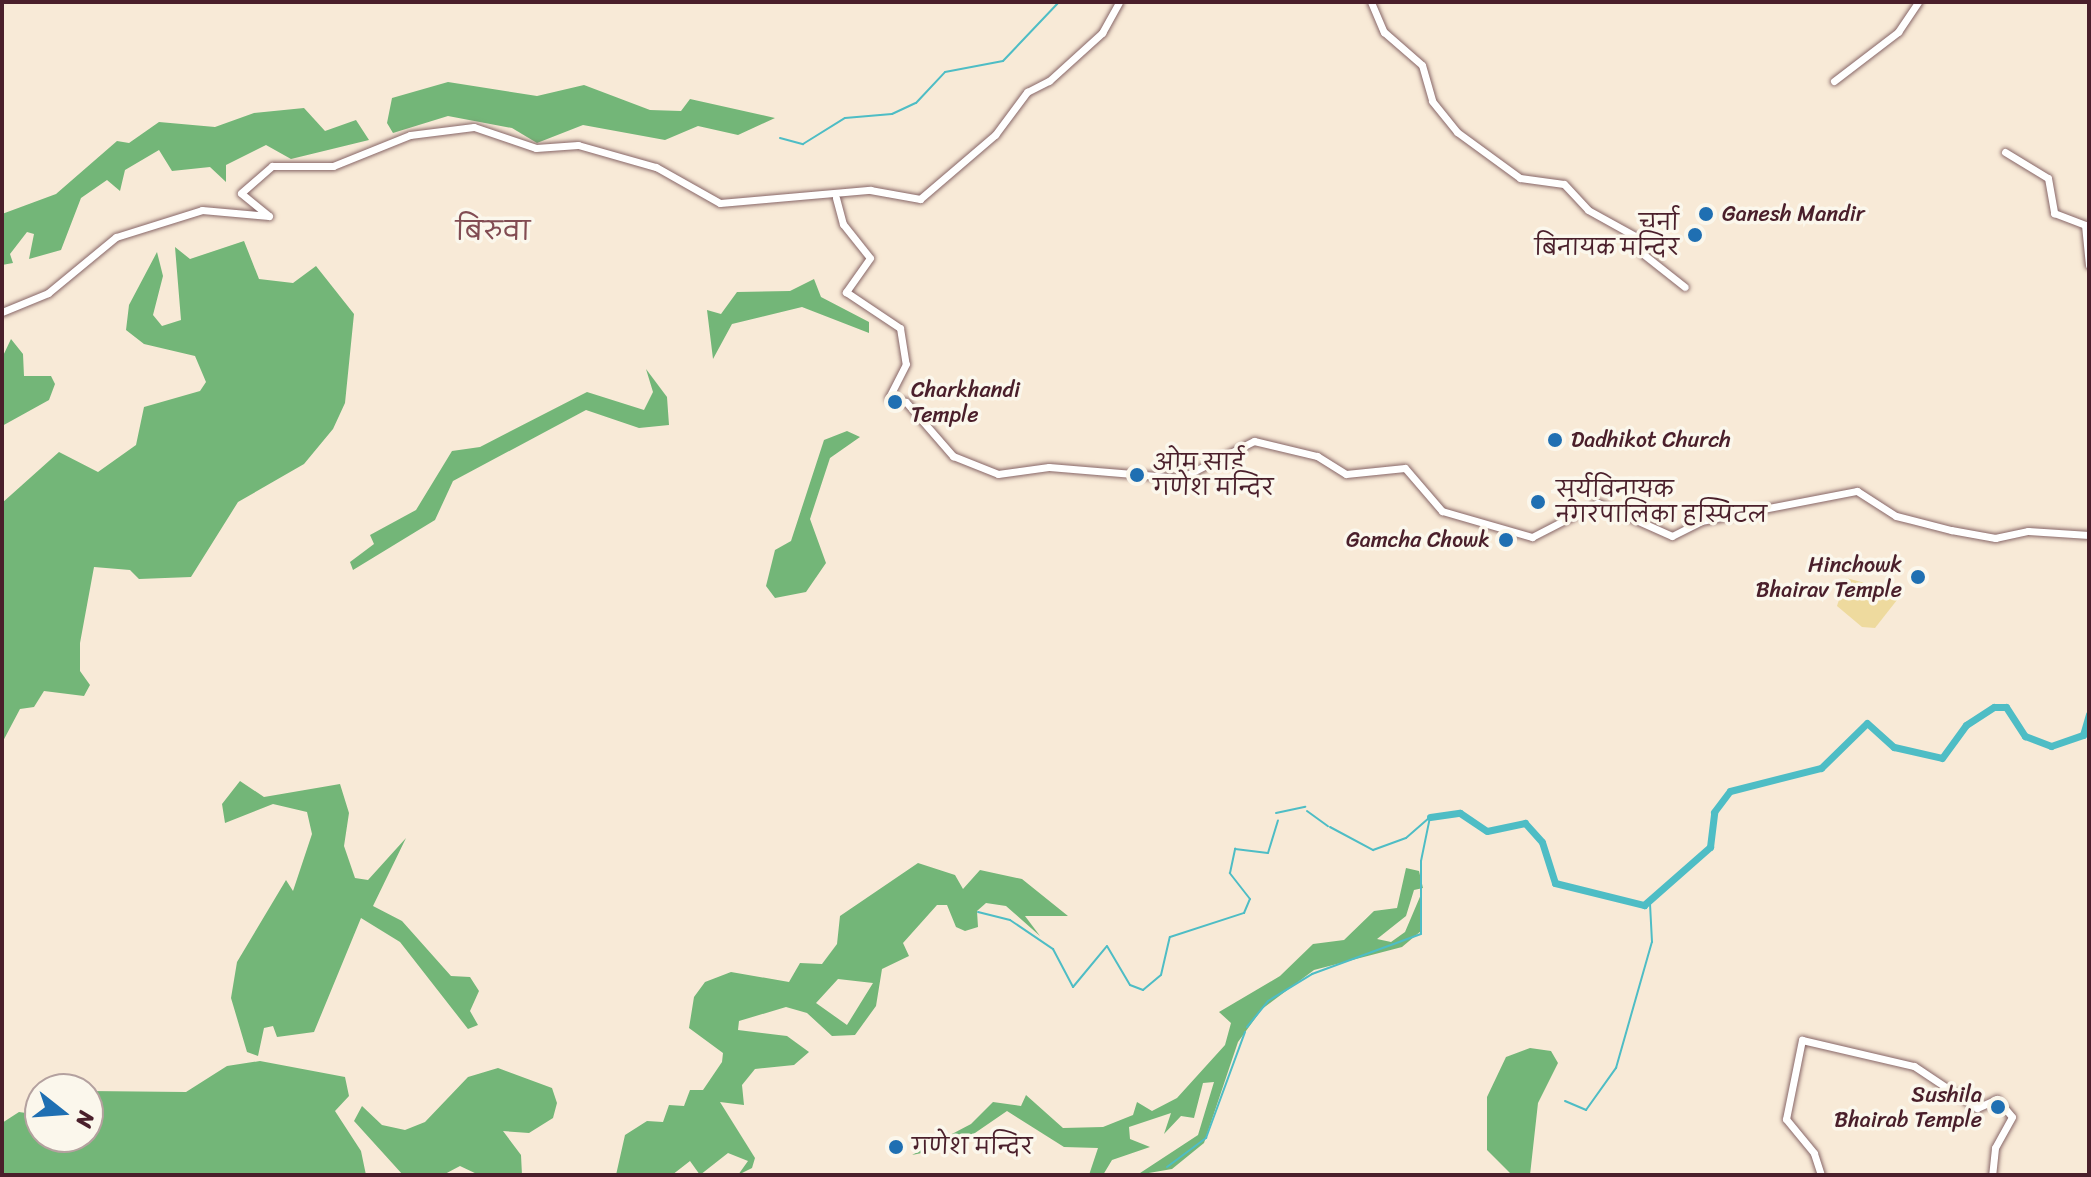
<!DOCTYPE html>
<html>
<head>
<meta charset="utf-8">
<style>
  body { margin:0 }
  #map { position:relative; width:2091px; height:1177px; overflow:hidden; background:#f8ead7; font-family:Sriracha,"Playpen Sans Deva",sans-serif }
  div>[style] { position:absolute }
  .forest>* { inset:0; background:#73b678 }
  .sand>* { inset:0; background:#eeda9e }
  .stream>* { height:2px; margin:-1px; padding:0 1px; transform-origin:1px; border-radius:1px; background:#4ebdc5 }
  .river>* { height:7px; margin:-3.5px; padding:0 3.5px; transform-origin:3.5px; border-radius:3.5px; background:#4ebdc5 }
  .roads { filter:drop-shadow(0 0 2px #876667) drop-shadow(0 0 2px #876667) }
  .secondary>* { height:7px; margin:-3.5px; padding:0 3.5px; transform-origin:3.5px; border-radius:3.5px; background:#fff }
  .dots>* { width:22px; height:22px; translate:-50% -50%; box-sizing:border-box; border:4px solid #fbf7ec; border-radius:50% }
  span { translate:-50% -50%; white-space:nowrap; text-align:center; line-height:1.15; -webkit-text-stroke:7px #fbf7ec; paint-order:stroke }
  .poi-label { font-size:22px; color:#4a1f2b }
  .left { translate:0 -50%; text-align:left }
  .right { translate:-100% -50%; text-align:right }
  .quarter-label { font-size:26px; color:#824c53 }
  .frame { position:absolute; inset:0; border:4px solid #4a1f2b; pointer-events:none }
  .north { position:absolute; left:24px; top:1073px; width:80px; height:80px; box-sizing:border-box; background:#fbf7ec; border:2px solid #b4a19f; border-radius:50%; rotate:107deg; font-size:22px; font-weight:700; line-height:32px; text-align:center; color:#4a1f2b }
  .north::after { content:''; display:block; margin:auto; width:28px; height:36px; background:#1f6fb2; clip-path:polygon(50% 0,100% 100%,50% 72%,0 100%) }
</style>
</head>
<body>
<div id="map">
  <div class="forest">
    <div style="clip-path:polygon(448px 82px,537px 96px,584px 85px,650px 110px,681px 111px,690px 99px,775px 118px,738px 135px,698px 126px,665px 140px,583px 125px,537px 143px,512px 128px,448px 116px,393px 133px,387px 123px,392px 98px)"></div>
    <div style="clip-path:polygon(304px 108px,325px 131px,356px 120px,369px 140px,291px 159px,266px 145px,226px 165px,226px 182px,210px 167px,172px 171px,159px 150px,125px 170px,120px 191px,107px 180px,81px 198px,61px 250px,29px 259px,34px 234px,27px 232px,10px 254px,13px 263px,2px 265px,2px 214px,56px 194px,117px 141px,129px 143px,159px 122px,215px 127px,254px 113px)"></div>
    <div style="clip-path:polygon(244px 241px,259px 279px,293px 283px,316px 266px,354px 314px,345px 403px,333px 429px,304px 464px,238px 502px,191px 577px,139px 579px,130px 570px,94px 567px,80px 643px,80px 671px,90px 685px,84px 696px,44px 691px,34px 707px,20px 709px,2px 743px,2px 503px,59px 452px,98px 472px,136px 445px,144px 407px,200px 391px,206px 382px,195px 356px,144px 344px,126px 330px,129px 305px,157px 252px,163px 276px,153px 315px,162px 326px,181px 320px,175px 247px,190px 259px)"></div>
    <div style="clip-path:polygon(814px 279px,821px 297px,869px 322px,869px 333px,802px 307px,732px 324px,713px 359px,707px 310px,721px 314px,737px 292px,790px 291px)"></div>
    <div style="clip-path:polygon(11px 339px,23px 354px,24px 376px,51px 376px,55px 384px,49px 400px,2px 426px,2px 358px)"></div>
    <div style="clip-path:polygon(646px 369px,667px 397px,669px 425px,639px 428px,586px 410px,453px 481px,435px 520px,353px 570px,350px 562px,374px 544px,370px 535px,416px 510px,452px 451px,480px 447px,587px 392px,644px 410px,653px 392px)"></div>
    <div style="clip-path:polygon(847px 431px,860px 437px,830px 458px,810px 519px,826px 563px,806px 592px,775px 598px,766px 586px,775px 550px,791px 541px,824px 440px)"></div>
    <div style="clip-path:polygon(240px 781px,264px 797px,340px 784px,349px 813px,344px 846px,355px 878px,368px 880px,406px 838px,373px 906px,402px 921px,451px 976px,470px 977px,479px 991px,470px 1011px,478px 1025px,468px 1029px,400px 942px,361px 918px,314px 1032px,277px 1037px,273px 1026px,264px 1028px,258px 1056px,247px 1052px,231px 998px,237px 962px,286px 880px,293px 891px,312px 834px,307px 812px,273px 804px,225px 823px,222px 804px)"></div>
    <div style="clip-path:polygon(evenodd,918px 863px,955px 875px,963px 889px,980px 870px,1022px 879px,1068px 916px,1025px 916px,1040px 936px,1006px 906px,986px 903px,977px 911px,978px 927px,965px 931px,956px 927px,947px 905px,937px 905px,903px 943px,909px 956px,882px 969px,876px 1006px,855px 1035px,832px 1036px,807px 1013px,786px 1007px,739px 1021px,738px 1030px,787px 1036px,809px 1052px,794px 1065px,755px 1069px,742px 1085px,744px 1105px,720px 1102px,755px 1158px,752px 1168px,738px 1175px,748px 1161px,728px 1153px,700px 1175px,690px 1161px,672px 1175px,616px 1175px,625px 1135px,647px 1121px,663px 1122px,669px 1105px,684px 1106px,690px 1090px,703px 1090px,722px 1062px,723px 1053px,689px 1028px,694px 997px,705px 982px,731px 972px,789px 982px,800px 963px,822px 964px,837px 944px,840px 916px,918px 863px,838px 979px,873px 983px,847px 1025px,816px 1003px,838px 979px)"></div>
    <div style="clip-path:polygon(1406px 868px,1419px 871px,1423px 888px,1414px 890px,1406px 916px,1377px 939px,1391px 942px,1405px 932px,1422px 892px,1421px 931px,1402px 947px,1314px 970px,1262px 1009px,1238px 1042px,1204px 1143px,1172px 1169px,1137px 1175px,1198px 1135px,1214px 1082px,1203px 1083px,1194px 1118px,1181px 1116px,1164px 1134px,1171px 1113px,1129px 1127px,1130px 1139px,1150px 1147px,1112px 1160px,1103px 1175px,1089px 1175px,1098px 1148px,1064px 1147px,1007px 1111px,956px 1146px,912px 1155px,971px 1124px,993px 1102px,1021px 1106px,1026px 1095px,1063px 1128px,1103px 1127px,1133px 1115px,1137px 1102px,1152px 1111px,1177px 1098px,1225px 1045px,1231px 1023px,1219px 1012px,1280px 976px,1313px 944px,1344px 940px,1374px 911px,1397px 908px)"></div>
    <div style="clip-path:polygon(1530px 1048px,1551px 1051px,1558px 1063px,1538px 1103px,1530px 1175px,1512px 1175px,1487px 1150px,1487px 1097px,1506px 1057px)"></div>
    <div style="clip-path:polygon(260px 1061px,345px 1077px,349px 1096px,335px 1111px,361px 1151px,366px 1175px,2px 1175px,2px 1123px,19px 1112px,40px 1115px,40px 1137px,88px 1137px,88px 1091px,186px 1092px,227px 1066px)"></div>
    <div style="clip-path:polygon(498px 1068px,552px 1088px,557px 1103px,553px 1118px,529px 1133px,503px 1131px,521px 1155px,522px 1175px,479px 1175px,460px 1166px,443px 1175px,403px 1175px,354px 1121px,362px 1106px,382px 1125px,405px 1130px,425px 1122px,468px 1077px)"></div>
  </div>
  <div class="sand">
    <div style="clip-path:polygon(1846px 578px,1884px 588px,1897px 600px,1875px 628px,1862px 627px,1837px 606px)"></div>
  </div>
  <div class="stream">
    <div style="left:780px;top:138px;width:24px;rotate:15deg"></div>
    <div style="left:803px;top:144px;width:49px;rotate:-31.8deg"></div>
    <div style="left:845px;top:118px;width:47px;rotate:-4.9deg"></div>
    <div style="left:892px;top:114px;width:26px;rotate:-25deg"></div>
    <div style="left:916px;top:103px;width:42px;rotate:-46.9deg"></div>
    <div style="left:945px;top:72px;width:59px;rotate:-10.7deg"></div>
    <div style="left:1003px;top:61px;width:81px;rotate:-46.5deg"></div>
    <div style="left:1307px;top:811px;width:26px;rotate:36deg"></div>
    <div style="left:1276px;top:813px;width:30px;rotate:-12deg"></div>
    <div style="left:1330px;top:827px;width:49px;rotate:28.1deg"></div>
    <div style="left:1373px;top:850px;width:35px;rotate:-20deg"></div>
    <div style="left:1406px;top:838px;width:30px;rotate:-41deg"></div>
    <div style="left:978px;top:912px;width:33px;rotate:14deg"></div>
    <div style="left:1010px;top:920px;width:52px;rotate:34deg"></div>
    <div style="left:1053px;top:949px;width:43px;rotate:62.2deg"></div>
    <div style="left:1073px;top:987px;width:53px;rotate:-50.3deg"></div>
    <div style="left:1107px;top:946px;width:45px;rotate:59.5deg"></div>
    <div style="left:1130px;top:985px;width:14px;rotate:21deg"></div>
    <div style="left:1143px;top:990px;width:23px;rotate:-40deg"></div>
    <div style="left:1161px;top:975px;width:39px;rotate:-77deg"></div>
    <div style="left:1170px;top:937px;width:78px;rotate:-18deg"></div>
    <div style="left:1244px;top:913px;width:15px;rotate:-67deg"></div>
    <div style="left:1250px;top:899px;width:33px;rotate:-128deg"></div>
    <div style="left:1230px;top:873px;width:25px;rotate:-78deg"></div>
    <div style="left:1235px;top:849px;width:33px;rotate:7deg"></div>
    <div style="left:1268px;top:853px;width:34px;rotate:-73deg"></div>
    <div style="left:1247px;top:1027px;width:33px;rotate:-51deg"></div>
    <div style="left:1268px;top:1001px;width:52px;rotate:-31.5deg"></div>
    <div style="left:1312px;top:974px;width:116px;rotate:-20.2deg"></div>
    <div style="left:1421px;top:934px;width:73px;rotate:-90deg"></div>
    <div style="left:1421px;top:861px;width:45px;rotate:-78.4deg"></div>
    <div style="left:1565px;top:1101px;width:23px;rotate:23deg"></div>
    <div style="left:1586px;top:1110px;width:52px;rotate:-54.5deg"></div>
    <div style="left:1616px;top:1068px;width:131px;rotate:-74.1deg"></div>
    <div style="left:1652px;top:942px;width:38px;rotate:-93deg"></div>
    <div style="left:1167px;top:1167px;width:49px;rotate:-36.6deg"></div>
    <div style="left:1206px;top:1138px;width:113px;rotate:-69.8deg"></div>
  </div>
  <div class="river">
    <div style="left:1430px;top:817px;width:30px;rotate:-8deg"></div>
    <div style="left:1460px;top:813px;width:32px;rotate:34deg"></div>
    <div style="left:1487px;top:831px;width:39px;rotate:-12deg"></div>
    <div style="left:1525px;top:823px;width:25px;rotate:48deg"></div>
    <div style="left:1542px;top:842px;width:43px;rotate:72.4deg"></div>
    <div style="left:1555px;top:883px;width:92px;rotate:13.9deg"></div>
    <div style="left:1644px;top:905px;width:88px;rotate:-41.3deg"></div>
    <div style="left:1710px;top:847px;width:35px;rotate:-83deg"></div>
    <div style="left:1714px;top:812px;width:26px;rotate:-53deg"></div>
    <div style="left:1730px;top:791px;width:94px;rotate:-14.2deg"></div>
    <div style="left:1821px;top:768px;width:64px;rotate:-44.4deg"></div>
    <div style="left:1867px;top:723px;width:36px;rotate:42deg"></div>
    <div style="left:1894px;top:747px;width:49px;rotate:12.9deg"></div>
    <div style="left:1942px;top:758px;width:41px;rotate:-54deg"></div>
    <div style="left:1966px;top:725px;width:33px;rotate:-33deg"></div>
    <div style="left:1994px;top:707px;width:12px"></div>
    <div style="left:2006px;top:707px;width:35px;rotate:57deg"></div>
    <div style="left:2025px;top:736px;width:28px;rotate:21deg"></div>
    <div style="left:2051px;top:746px;width:34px;rotate:-19deg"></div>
    <div style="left:2083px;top:735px;width:22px;rotate:-74deg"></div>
  </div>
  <div class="roads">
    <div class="secondary">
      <div style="left:1371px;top:2px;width:33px;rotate:67deg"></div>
      <div style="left:1384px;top:32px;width:50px;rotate:41deg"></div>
      <div style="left:1422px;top:65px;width:37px;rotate:74deg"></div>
      <div style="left:1432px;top:101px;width:40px;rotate:51deg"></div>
      <div style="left:1457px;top:132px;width:78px;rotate:36.1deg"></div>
      <div style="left:1520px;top:178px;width:44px;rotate:7.8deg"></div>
      <div style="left:1564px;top:184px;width:35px;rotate:47deg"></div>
      <div style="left:1588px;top:210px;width:56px;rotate:28.9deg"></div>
      <div style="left:1637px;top:237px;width:18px;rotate:71deg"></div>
      <div style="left:1643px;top:254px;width:53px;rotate:38.2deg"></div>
      <div style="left:1834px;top:81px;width:81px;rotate:-37.4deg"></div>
      <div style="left:1898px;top:32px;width:36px;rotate:-56deg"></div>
      <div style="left:2005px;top:152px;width:50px;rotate:31.2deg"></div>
      <div style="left:2048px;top:178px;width:36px;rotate:80deg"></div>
      <div style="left:2054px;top:213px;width:33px;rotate:21deg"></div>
      <div style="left:2085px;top:225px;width:40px;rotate:84.3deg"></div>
      <div style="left:836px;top:198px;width:27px;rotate:75deg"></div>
      <div style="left:843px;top:224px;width:43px;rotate:51.5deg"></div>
      <div style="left:870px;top:258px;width:42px;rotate:125.2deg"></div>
      <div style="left:846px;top:292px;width:65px;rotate:33.7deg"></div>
      <div style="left:900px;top:328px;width:36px;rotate:81deg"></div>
      <div style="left:906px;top:364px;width:38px;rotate:117deg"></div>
      <div style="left:889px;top:398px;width:17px;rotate:13deg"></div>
      <div style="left:906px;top:402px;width:72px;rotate:49deg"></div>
      <div style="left:953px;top:456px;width:48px;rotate:21.8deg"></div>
      <div style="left:998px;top:474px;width:51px;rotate:-7.8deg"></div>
      <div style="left:1049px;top:467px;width:132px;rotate:4.8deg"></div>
      <div style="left:1181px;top:478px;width:82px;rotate:-26.9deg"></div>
      <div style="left:1254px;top:441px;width:65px;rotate:13.4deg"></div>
      <div style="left:1317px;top:456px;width:34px;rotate:32deg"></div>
      <div style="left:1346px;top:474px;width:59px;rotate:-5.8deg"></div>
      <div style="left:1405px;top:468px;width:57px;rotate:49.3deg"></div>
      <div style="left:1442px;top:511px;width:94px;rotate:16.1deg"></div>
      <div style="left:1532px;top:537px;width:74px;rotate:-27.3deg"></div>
      <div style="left:1598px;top:503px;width:81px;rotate:24deg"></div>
      <div style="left:1672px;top:536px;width:33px;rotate:-27deg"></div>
      <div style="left:1701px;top:521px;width:159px;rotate:-10.9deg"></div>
      <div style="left:1857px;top:491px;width:46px;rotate:32.7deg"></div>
      <div style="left:1896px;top:516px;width:57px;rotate:14.3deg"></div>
      <div style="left:1951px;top:530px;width:45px;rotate:10.3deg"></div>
      <div style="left:1995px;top:538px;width:34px;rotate:-12deg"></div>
      <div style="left:2028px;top:531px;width:61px;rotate:3.8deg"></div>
      <div style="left:269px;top:216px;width:36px;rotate:-141deg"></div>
      <div style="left:241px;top:193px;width:41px;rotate:-41.1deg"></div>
      <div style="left:272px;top:166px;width:61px"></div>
      <div style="left:333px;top:166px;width:83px;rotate:-21.9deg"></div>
      <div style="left:410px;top:135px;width:64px;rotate:-7.1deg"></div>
      <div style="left:474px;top:127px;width:65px;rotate:18.7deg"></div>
      <div style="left:536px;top:148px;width:42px;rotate:-4.1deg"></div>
      <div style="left:578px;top:145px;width:81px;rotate:15.8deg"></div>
      <div style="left:656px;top:167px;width:73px;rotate:29.4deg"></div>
      <div style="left:720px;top:203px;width:151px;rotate:-5deg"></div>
      <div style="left:870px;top:190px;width:51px;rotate:10.2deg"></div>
      <div style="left:920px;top:199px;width:99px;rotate:-40.5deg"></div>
      <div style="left:995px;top:135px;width:54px;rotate:-53.3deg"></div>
      <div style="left:1027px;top:92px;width:25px;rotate:-27deg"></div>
      <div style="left:1049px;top:81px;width:72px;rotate:-42.2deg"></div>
      <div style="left:1102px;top:33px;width:35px;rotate:-61deg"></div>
      <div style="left:2px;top:312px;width:50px;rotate:-22.4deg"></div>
      <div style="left:48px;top:293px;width:88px;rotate:-39.5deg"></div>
      <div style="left:116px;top:237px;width:90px;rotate:-17.4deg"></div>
      <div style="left:202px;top:210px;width:67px;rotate:5.1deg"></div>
      <div style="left:1821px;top:1175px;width:23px;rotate:-108deg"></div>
      <div style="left:1814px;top:1153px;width:44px;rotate:-129.5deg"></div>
      <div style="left:1786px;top:1119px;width:81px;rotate:-78.6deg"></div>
      <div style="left:1802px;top:1040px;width:115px;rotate:13.1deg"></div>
      <div style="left:1914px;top:1066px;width:76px;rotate:33.7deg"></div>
      <div style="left:1977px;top:1108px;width:22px;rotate:-24deg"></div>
      <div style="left:1997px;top:1099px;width:23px;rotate:50deg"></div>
      <div style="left:2012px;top:1117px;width:35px;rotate:119deg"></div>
      <div style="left:1995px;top:1148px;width:27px;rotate:96deg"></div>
    </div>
  </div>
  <div class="dots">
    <div style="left:1706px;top:214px;background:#1f6fb2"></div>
    <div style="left:1695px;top:235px;background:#1f6fb2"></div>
    <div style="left:895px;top:402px;background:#1f6fb2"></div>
    <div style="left:1555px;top:440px;background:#1f6fb2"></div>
    <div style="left:1137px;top:475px;background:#1f6fb2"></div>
    <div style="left:1538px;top:502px;background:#1f6fb2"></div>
    <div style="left:1506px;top:540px;background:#1f6fb2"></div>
    <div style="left:1918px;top:577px;background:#1f6fb2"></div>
    <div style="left:1998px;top:1107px;background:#1f6fb2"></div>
    <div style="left:896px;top:1147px;background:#1f6fb2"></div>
  </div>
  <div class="poi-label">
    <span class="left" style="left:1722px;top:214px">Ganesh Mandir</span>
    <span class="right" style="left:1679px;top:235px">चुर्ना<br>बिनायक मन्दिर</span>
    <span class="left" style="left:911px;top:402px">Charkhandi<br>Temple</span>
    <span class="left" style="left:1571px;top:440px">Dadhikot Church</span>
    <span class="left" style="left:1153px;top:475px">ओम साई<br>गणेश मन्दिर</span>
    <span class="left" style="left:1556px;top:502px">सूर्यविनायक<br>नगरपालिका हस्पिटल</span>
    <span class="right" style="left:1490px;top:540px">Gamcha Chowk</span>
    <span class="right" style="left:1902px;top:577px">Hinchowk<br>Bhairav Temple</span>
    <span class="right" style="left:1982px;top:1107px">Sushila<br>Bhairab Temple</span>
    <span class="left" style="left:912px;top:1147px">गणेश मन्दिर</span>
  </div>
  <div class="quarter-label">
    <span style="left:493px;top:232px">बिरुवा</span>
  </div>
  <div class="frame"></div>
  <div class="north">N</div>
</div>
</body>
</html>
